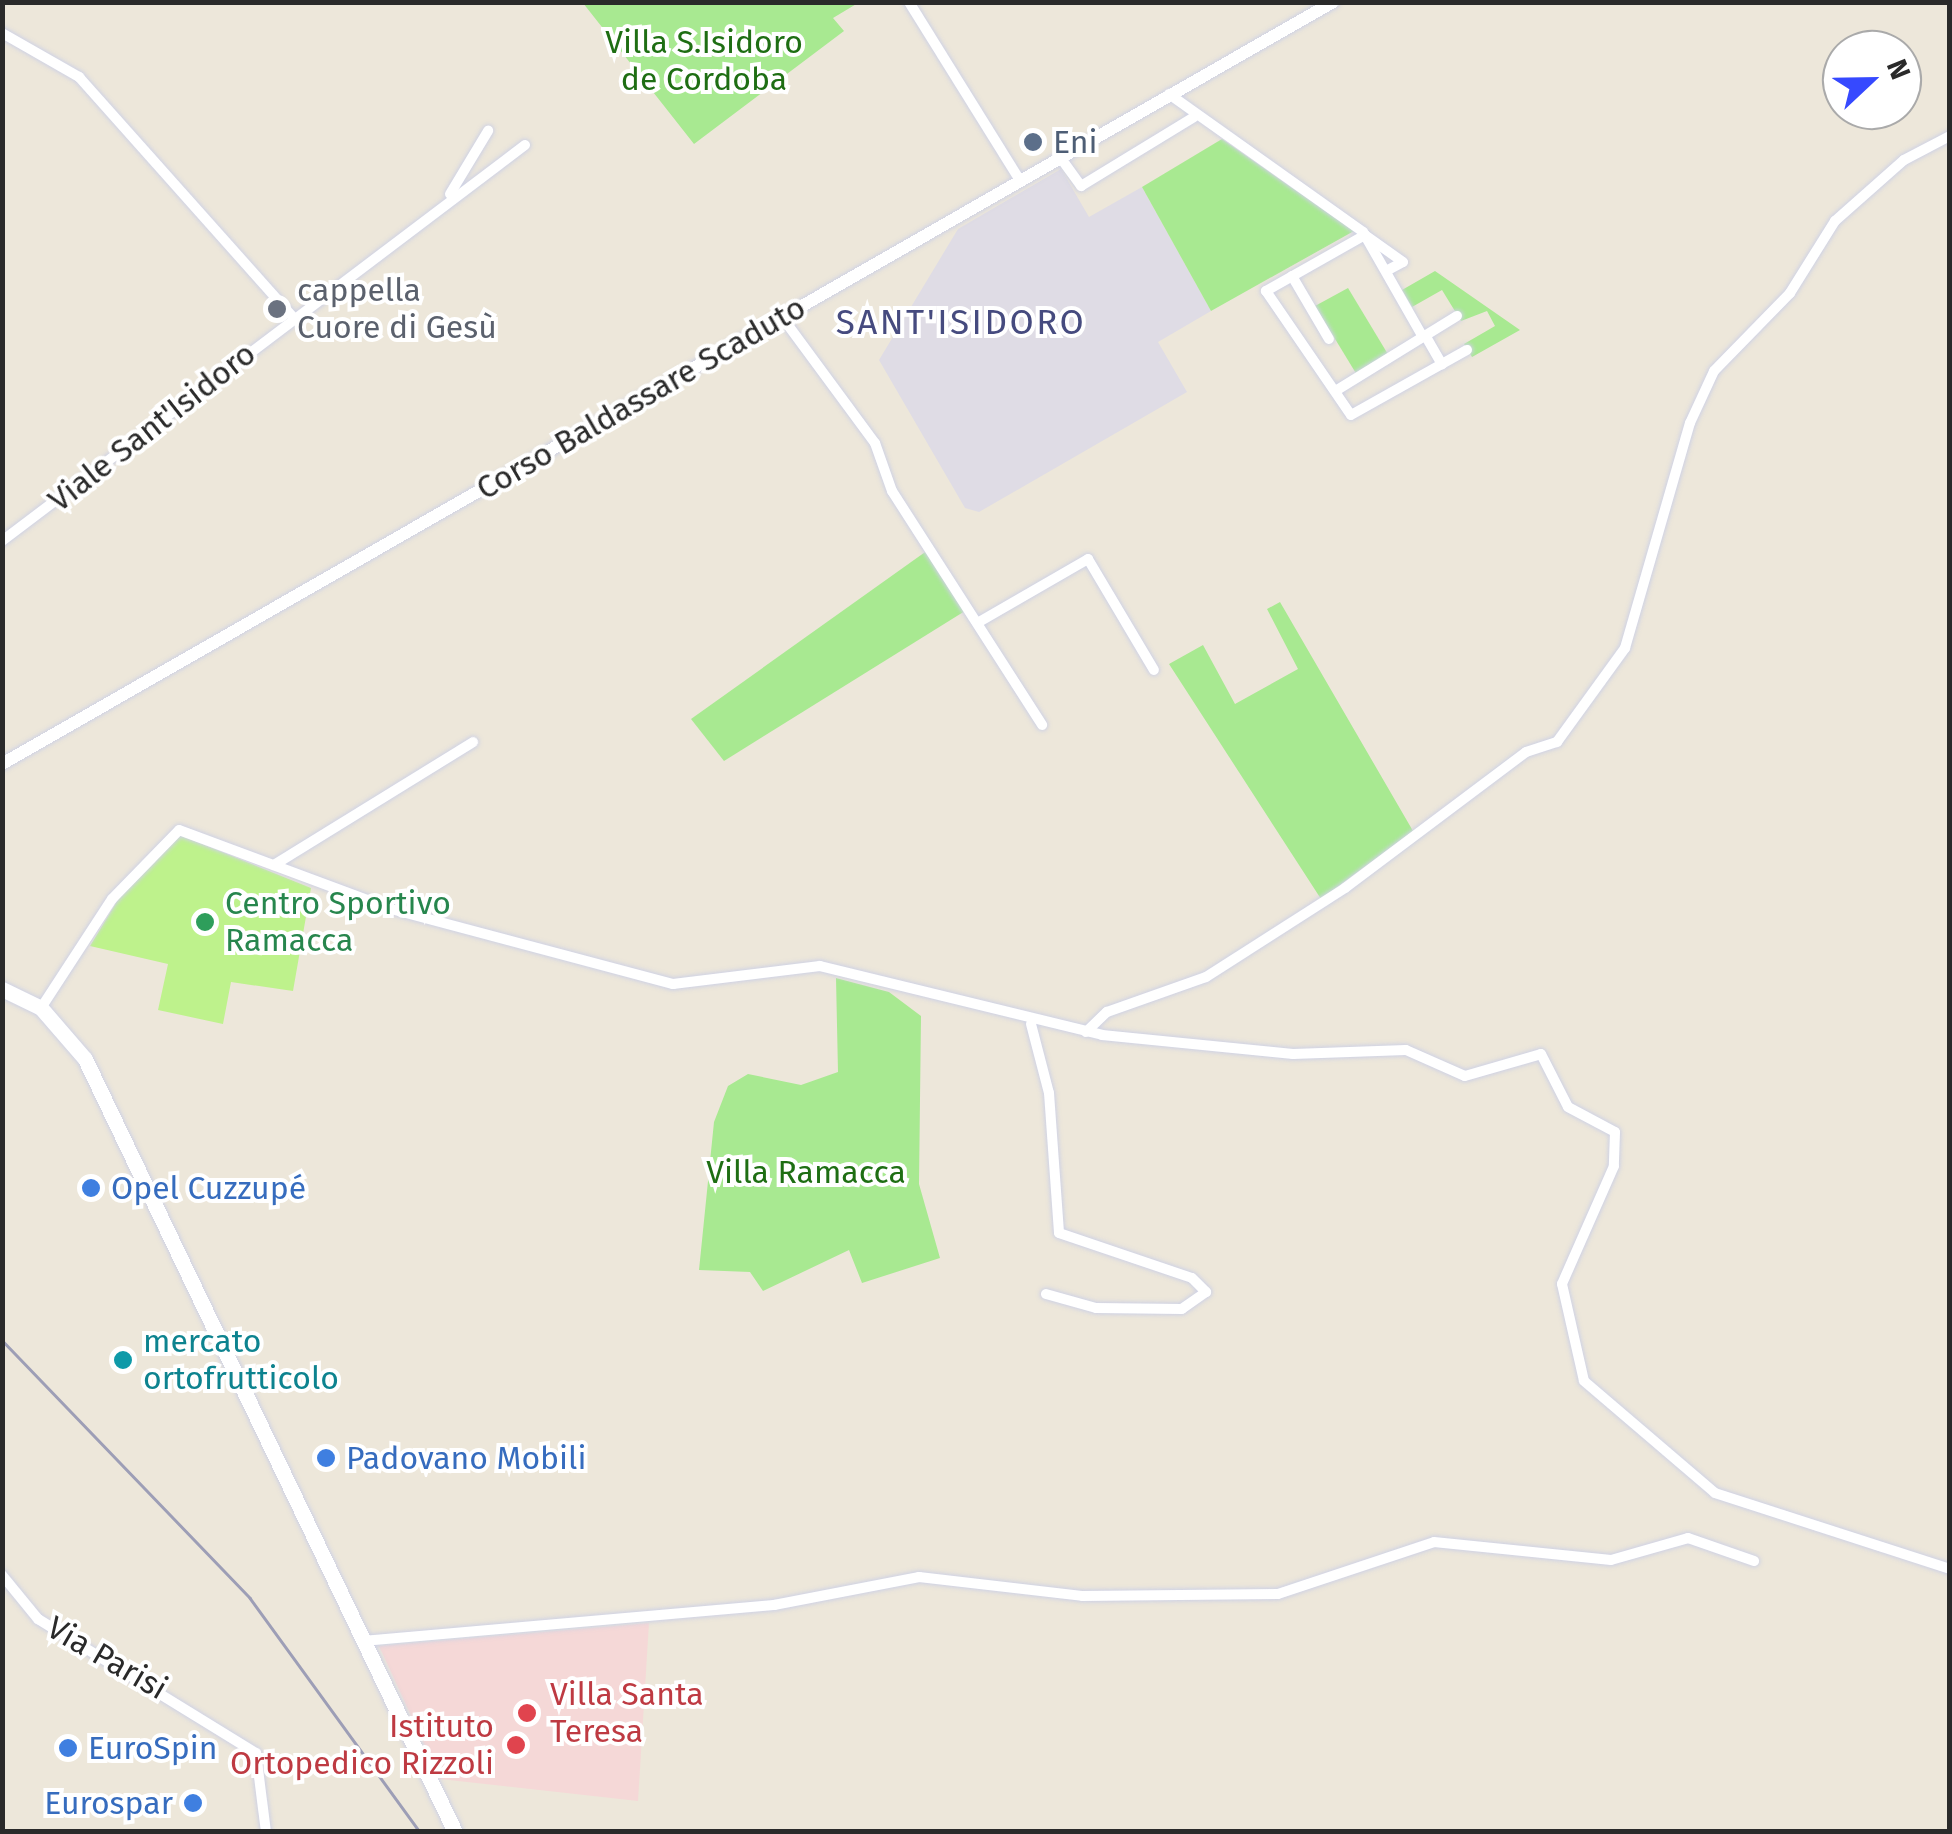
<!DOCTYPE html>
<html>
<head>
<meta charset="utf-8">
<style>
  body { margin:0 }
  #map { position:relative; width:1952px; height:1834px; overflow:hidden; background:#ede7da; font-family:"Fira Sans",sans-serif }
  div>[style] { position:absolute }
  .industrial>* { inset:0; background:#dfdce5 }
  .medical>* { inset:0; background:#f5d8d7 }
  .green>* { inset:0; background:#a8e991 }
  .pitch>* { inset:0; background:#bef28c }
  .roads { filter:drop-shadow(0 0 2px #cfd2e4) drop-shadow(0 0 2px #cfd2e4) }
  .minor>* { height:10px; margin:-5px; padding:0 5px; transform-origin:5px; border-radius:5px; background:#fff }
  .tertiary>* { height:12px; margin:-6px; padding:0 6px; transform-origin:6px; border-radius:6px; background:#fff }
  .secondary>* { height:15px; margin:-7.5px; padding:0 7.5px; transform-origin:7.5px; border-radius:7.5px; background:#fff }
  .rail>* { height:2.5px; margin:-1.25px; padding:0 1.25px; transform-origin:1.25px; border-radius:1.25px; background:#9d9eb6 }
  .dots>* { width:28px; height:28px; translate:-50% -50%; box-sizing:border-box; border:5px solid #fff; border-radius:50% }
  span { translate:-50% -50%; white-space:nowrap; text-align:center; line-height:1.15; -webkit-text-stroke:8px #fff; paint-order:stroke }
  .park-label { font-size:32px; color:#1e6e13 }
  .service-label { font-size:32px; color:#4e5e75 }
  .left { translate:0 -50%; text-align:left }
  .worship-label { font-size:32px; color:#5b616d }
  .street-label { font-size:32px; color:#2a2a2a }
  .leisure-label { font-size:32px; color:#27864d }
  .shop-label { font-size:32px; color:#366cbe }
  .right { translate:-100% -50%; text-align:right }
  .culture-label { font-size:32px; color:#0d838f }
  .health-label { font-size:32px; color:#be3a42 }
  .neighbourhood-label { font-size:35px; color:#464b7f; letter-spacing:2.5px }
  .frame { position:absolute; inset:0; border:5px solid #2a2a2a; pointer-events:none }
  .north { position:absolute; left:1822px; top:30px; width:100px; height:100px; box-sizing:border-box; background:#fff; border:2px solid #aaa; border-radius:50%; rotate:68deg; font-size:28px; font-weight:700; line-height:40px; text-align:center; color:#2a2a2a }
  .north::after { content:''; display:block; margin:auto; width:35px; height:45px; background:#3649ff; clip-path:polygon(50% 0,100% 100%,50% 72%,0 100%) }
</style>
</head>
<body>
<div id="map">
  <div class="industrial">
    <div style="clip-path:polygon(1061px 169px,1089px 217px,1142px 187px,1211px 311px,1158px 342px,1187px 392px,979px 512px,965px 508px,879px 360px,958px 229px)"></div>
  </div>
  <div class="medical">
    <div style="clip-path:polygon(649px 1623px,638px 1801px,440px 1779px,379px 1646px)"></div>
  </div>
  <div class="green">
    <div style="clip-path:polygon(583px 3px,858px 3px,833px 18px,844px 31px,694px 144px)"></div>
    <div style="clip-path:polygon(1222px 139px,1354px 231px,1211px 311px,1142px 187px)"></div>
    <div style="clip-path:polygon(1435px 271px,1520px 330px,1472px 357px,1464px 344px,1495px 326px,1487px 311px,1461px 321px,1442px 290px,1412px 307px,1402px 290px)"></div>
    <div style="clip-path:polygon(1348px 288px,1389px 356px,1357px 375px,1315px 306px)"></div>
    <div style="clip-path:polygon(928px 550px,965px 611px,724px 761px,691px 719px)"></div>
    <div style="clip-path:polygon(1280px 602px,1413px 831px,1321px 899px,1169px 664px,1203px 645px,1235px 704px,1298px 669px,1267px 609px)"></div>
    <div style="clip-path:polygon(836px 978px,889px 992px,921px 1016px,919px 1184px,940px 1258px,862px 1283px,849px 1250px,763px 1291px,750px 1272px,699px 1270px,714px 1122px,728px 1086px,748px 1074px,801px 1085px,838px 1072px)"></div>
  </div>
  <div class="pitch">
    <div style="clip-path:polygon(180px 835px,311px 888px,293px 991px,231px 982px,223px 1024px,158px 1010px,168px 964px,90px 946px,119px 898px)"></div>
  </div>
  <div class="roads">
    <div class="minor">
      <div style="left:909px;top:2px;width:210px;rotate:58.1deg"></div>
      <div style="left:2px;top:33px;width:89px;rotate:29.7deg"></div>
      <div style="left:79px;top:77px;width:323px;rotate:48.3deg"></div>
      <div style="left:1169px;top:94px;width:238px;rotate:35.4deg"></div>
      <div style="left:1363px;top:232px;width:121px;rotate:60.3deg"></div>
      <div style="left:1060px;top:157px;width:36px;rotate:54deg"></div>
      <div style="left:1081px;top:186px;width:132px;rotate:-31.4deg"></div>
      <div style="left:450px;top:194px;width:74px;rotate:-58.9deg"></div>
      <div style="left:1386px;top:271px;width:19px;rotate:-28deg"></div>
      <div style="left:1403px;top:262px;width:47px;rotate:-144.6deg"></div>
      <div style="left:1365px;top:235px;width:114px;rotate:150.5deg"></div>
      <div style="left:1266px;top:291px;width:150px;rotate:55.6deg"></div>
      <div style="left:1351px;top:415px;width:133px;rotate:-29.3deg"></div>
      <div style="left:1292px;top:276px;width:73px;rotate:59.6deg"></div>
      <div style="left:782px;top:317px;width:157px;rotate:53.6deg"></div>
      <div style="left:875px;top:443px;width:51px;rotate:70.5deg"></div>
      <div style="left:892px;top:491px;width:278px;rotate:57.3deg"></div>
      <div style="left:1425px;top:335px;width:34px;rotate:60deg"></div>
      <div style="left:1337px;top:390px;width:141px;rotate:-31.7deg"></div>
      <div style="left:2px;top:541px;width:656px;rotate:-37.13deg"></div>
      <div style="left:979px;top:622px;width:126px;rotate:-30deg"></div>
      <div style="left:1088px;top:559px;width:129px;rotate:59.3deg"></div>
      <div style="left:274px;top:865px;width:234px;rotate:-31.7deg"></div>
      <div style="left:41px;top:1008px;width:130px;rotate:-56.9deg"></div>
      <div style="left:112px;top:899px;width:96px;rotate:-45.8deg"></div>
      <div style="left:179px;top:830px;width:226px;rotate:20.4deg"></div>
      <div style="left:391px;top:909px;width:292px;rotate:14.9deg"></div>
      <div style="left:673px;top:984px;width:148px;rotate:-7deg"></div>
      <div style="left:820px;top:966px;width:290px;rotate:13.7deg"></div>
      <div style="left:1102px;top:1035px;width:192px;rotate:5.7deg"></div>
      <div style="left:1293px;top:1054px;width:113px;rotate:-2deg"></div>
      <div style="left:1406px;top:1050px;width:64px;rotate:23.8deg"></div>
      <div style="left:1465px;top:1076px;width:79px;rotate:-16.1deg"></div>
      <div style="left:1541px;top:1054px;width:59px;rotate:63deg"></div>
      <div style="left:1568px;top:1107px;width:53px;rotate:28deg"></div>
      <div style="left:1615px;top:1132px;width:34px;rotate:92deg"></div>
      <div style="left:1614px;top:1166px;width:129px;rotate:113.8deg"></div>
      <div style="left:1562px;top:1284px;width:99px;rotate:77.2deg"></div>
      <div style="left:1584px;top:1381px;width:172px;rotate:40.5deg"></div>
      <div style="left:1715px;top:1493px;width:247px;rotate:17.9deg"></div>
      <div style="left:1031px;top:1024px;width:71px;rotate:75.4deg"></div>
      <div style="left:1049px;top:1093px;width:140px;rotate:85.9deg"></div>
      <div style="left:1059px;top:1233px;width:140px;rotate:18.7deg"></div>
      <div style="left:1192px;top:1278px;width:20px;rotate:45deg"></div>
      <div style="left:1206px;top:1292px;width:29px;rotate:145deg"></div>
      <div style="left:1182px;top:1309px;width:86px;rotate:-179.3deg"></div>
      <div style="left:1096px;top:1308px;width:52px;rotate:-164.4deg"></div>
      <div style="left:1086px;top:1032px;width:29px;rotate:-44deg"></div>
      <div style="left:1107px;top:1012px;width:105px;rotate:-19.5deg"></div>
      <div style="left:1206px;top:977px;width:165px;rotate:-32.6deg"></div>
      <div style="left:1345px;top:888px;width:226px;rotate:-36.9deg"></div>
      <div style="left:1526px;top:752px;width:33px;rotate:-18deg"></div>
      <div style="left:1557px;top:742px;width:116px;rotate:-54.1deg"></div>
      <div style="left:1625px;top:648px;width:234px;rotate:-73.9deg"></div>
      <div style="left:1690px;top:423px;width:57px;rotate:-65.2deg"></div>
      <div style="left:1714px;top:371px;width:109px;rotate:-45.7deg"></div>
      <div style="left:1790px;top:293px;width:85px;rotate:-58deg"></div>
      <div style="left:1835px;top:221px;width:92px;rotate:-41.5deg"></div>
      <div style="left:1904px;top:160px;width:52px;rotate:-27.6deg"></div>
      <div style="left:2px;top:1575px;width:57px;rotate:50.7deg"></div>
      <div style="left:38px;top:1619px;width:256px;rotate:31.6deg"></div>
      <div style="left:256px;top:1753px;width:80px;rotate:82.8deg"></div>
      <div style="left:362px;top:1641px;width:414px;rotate:-5deg"></div>
      <div style="left:774px;top:1605px;width:148px;rotate:-10.9deg"></div>
      <div style="left:919px;top:1577px;width:164px;rotate:6.6deg"></div>
      <div style="left:1082px;top:1596px;width:196px;rotate:-0.6deg"></div>
      <div style="left:1278px;top:1594px;width:164px;rotate:-18.4deg"></div>
      <div style="left:1434px;top:1542px;width:178px;rotate:5.8deg"></div>
      <div style="left:1611px;top:1560px;width:80px;rotate:-15.9deg"></div>
      <div style="left:1688px;top:1538px;width:70px;rotate:19.2deg"></div>
    </div>
    <div class="tertiary">
      <div style="left:2px;top:764px;width:1534px;rotate:-29.79deg"></div>
    </div>
    <div class="secondary">
      <div style="left:2px;top:989px;width:43px;rotate:26deg"></div>
      <div style="left:41px;top:1008px;width:67px;rotate:49.2deg"></div>
      <div style="left:85px;top:1059px;width:857px;rotate:64.42deg"></div>
    </div>
  </div>
  <div class="rail">
    <div style="left:2px;top:1340px;width:358px;rotate:46.1deg"></div>
    <div style="left:250px;top:1598px;width:289px;rotate:54deg"></div>
  </div>
  <div class="dots">
    <div style="left:1033px;top:142px;background:#5c6f8a"></div>
    <div style="left:277px;top:309px;background:#6b7280"></div>
    <div style="left:205px;top:922px;background:#2e9e5b"></div>
    <div style="left:91px;top:1188px;background:#3f7fe0"></div>
    <div style="left:123px;top:1360px;background:#0f9aa8"></div>
    <div style="left:326px;top:1458px;background:#3f7fe0"></div>
    <div style="left:527px;top:1713px;background:#e0444e"></div>
    <div style="left:516px;top:1745px;background:#e0444e"></div>
    <div style="left:68px;top:1748px;background:#3f7fe0"></div>
    <div style="left:193px;top:1803px;background:#3f7fe0"></div>
  </div>
  <div class="park-label">
    <span style="left:704px;top:61px">Villa S.Isidoro<br>de Cordoba</span>
    <span style="left:806px;top:1172px">Villa Ramacca</span>
  </div>
  <div class="service-label">
    <span class="left" style="left:1053px;top:142px">Eni</span>
  </div>
  <div class="worship-label">
    <span class="left" style="left:297px;top:309px">cappella<br>Cuore di Gesù</span>
  </div>
  <div class="street-label">
    <span style="left:641px;top:398px;rotate:-30deg">Corso Baldassare Scaduto</span>
    <span style="left:152px;top:427px;rotate:-38deg">Viale Sant'Isidoro</span>
    <span style="left:107px;top:1658px;rotate:30deg">Via Parisi</span>
  </div>
  <div class="leisure-label">
    <span class="left" style="left:225px;top:922px">Centro Sportivo<br>Ramacca</span>
  </div>
  <div class="shop-label">
    <span class="left" style="left:111px;top:1188px">Opel Cuzzupé</span>
    <span class="left" style="left:346px;top:1458px">Padovano Mobili</span>
    <span class="left" style="left:88px;top:1748px">EuroSpin</span>
    <span class="right" style="left:173px;top:1803px">Eurospar</span>
  </div>
  <div class="culture-label">
    <span class="left" style="left:143px;top:1360px">mercato<br>ortofrutticolo</span>
  </div>
  <div class="health-label">
    <span class="left" style="left:550px;top:1713px">Villa Santa<br>Teresa</span>
    <span class="right" style="left:494px;top:1745px">Istituto<br>Ortopedico Rizzoli</span>
  </div>
  <div class="neighbourhood-label">
    <span style="left:961px;top:322px">SANT'ISIDORO</span>
  </div>
  <div class="frame"></div>
  <div class="north">N</div>
</div>
</body>
</html>
